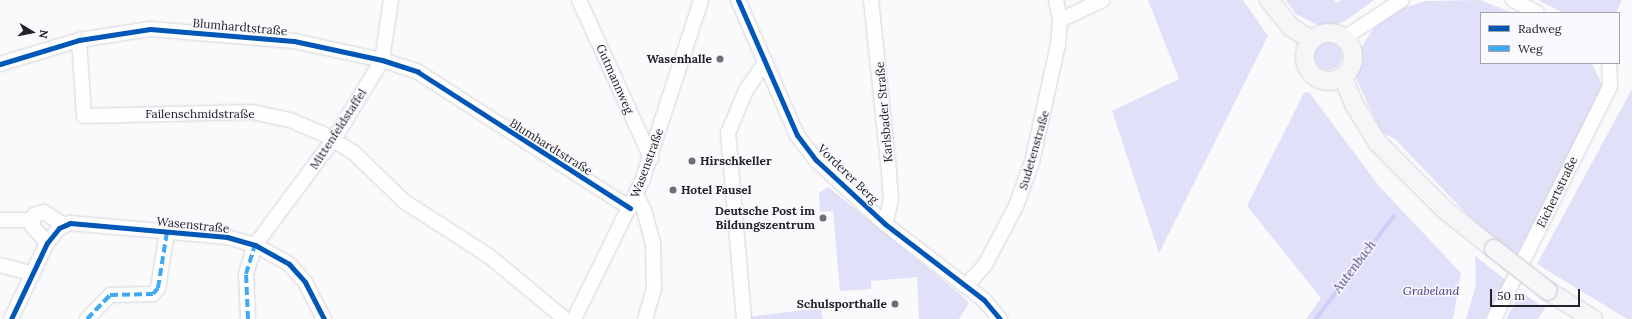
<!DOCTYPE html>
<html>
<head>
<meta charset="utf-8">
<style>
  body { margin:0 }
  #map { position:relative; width:1632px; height:319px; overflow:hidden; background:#fafafd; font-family:Lora,serif }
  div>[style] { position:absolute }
  .green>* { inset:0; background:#e1e0f9 }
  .round { border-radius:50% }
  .stream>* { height:3.5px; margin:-1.75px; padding:0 1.75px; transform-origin:1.75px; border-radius:1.75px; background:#cfccfa }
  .roads { filter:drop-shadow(0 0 1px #d5d5d9) drop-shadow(0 0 1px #d5d5d9) }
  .minor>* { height:14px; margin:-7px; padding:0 7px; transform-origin:7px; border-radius:7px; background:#fefeff }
  .major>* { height:18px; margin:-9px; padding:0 9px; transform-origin:9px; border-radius:9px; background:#f6f6f9 }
  .major>.ring { margin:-9px; padding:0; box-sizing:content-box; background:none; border:18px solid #f6f6f9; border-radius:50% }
  .bridges { filter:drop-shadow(0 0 1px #c3c3ca) drop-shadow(0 0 1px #c3c3ca) }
  .major-bridge>* { height:18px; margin:-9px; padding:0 9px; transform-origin:9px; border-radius:9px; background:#f6f6f9 }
  .quiet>* { height:4px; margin-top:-2px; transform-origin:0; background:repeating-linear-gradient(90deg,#3fa9f5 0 8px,transparent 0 12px) }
  .cycleway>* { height:5px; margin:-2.5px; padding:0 2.5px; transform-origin:2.5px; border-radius:2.5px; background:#0057b8 }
  .dots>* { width:11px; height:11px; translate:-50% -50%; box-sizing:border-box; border:2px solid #f9f9fe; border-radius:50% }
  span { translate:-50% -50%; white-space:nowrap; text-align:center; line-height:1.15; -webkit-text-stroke:3px #f9f9fe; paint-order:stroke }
  .street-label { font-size:12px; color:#222229 }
  .poi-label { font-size:12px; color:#222229; font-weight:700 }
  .right { translate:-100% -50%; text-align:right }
  .left { translate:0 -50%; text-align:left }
  .park-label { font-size:12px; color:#42357f; font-style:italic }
  .water-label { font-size:13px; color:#4b3f8a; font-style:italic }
  .legend { position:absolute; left:1480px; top:12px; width:140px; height:52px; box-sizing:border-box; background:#f9f9fe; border:1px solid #a3a3a9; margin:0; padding:5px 7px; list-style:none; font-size:12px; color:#222229 }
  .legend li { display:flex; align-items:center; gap:8px; height:20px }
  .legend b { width:20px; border:1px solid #a3a3a9 }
  .north { position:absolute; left:12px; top:12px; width:40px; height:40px; -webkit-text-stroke:3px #f9f9fe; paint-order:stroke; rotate:100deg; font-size:11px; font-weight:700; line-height:16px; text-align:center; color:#222229 }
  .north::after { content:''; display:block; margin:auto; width:14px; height:18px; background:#222229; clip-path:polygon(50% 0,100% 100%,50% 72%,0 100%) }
  .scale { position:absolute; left:1490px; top:289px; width:90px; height:18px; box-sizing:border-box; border:2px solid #222229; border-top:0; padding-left:5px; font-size:12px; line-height:14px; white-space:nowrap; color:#222229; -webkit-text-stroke:3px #f9f9fe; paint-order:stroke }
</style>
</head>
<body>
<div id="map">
  <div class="green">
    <div style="clip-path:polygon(1148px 0,1243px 0,1268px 36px,1159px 253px,1112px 111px,1179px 79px)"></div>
    <div style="clip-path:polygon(1286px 0,1334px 0,1336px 3px,1342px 0,1374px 0,1345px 21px,1325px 29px,1296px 14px)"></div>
    <div style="clip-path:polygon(1480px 0,1513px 13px,1481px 13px,1481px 63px,1592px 63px,1602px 85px,1594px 110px,1517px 254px,1476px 224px,1395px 139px,1381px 132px,1356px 78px,1361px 48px,1373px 29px,1397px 10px,1426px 1px)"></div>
    <div style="clip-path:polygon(1538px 0,1622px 0,1616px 13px,1563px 13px)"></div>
    <div class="round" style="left:1314px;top:42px;width:28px;height:28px"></div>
    <div style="clip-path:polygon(1632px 89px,1632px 319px,1627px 319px,1537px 264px)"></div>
    <div style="clip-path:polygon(1309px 92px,1379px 186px,1461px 273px,1453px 319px,1306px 319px,1321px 298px,1247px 206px,1304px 93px)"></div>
    <div style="clip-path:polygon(828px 187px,960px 294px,969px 303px,959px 319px,919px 319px,917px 277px,871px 281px,871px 289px,840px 291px,833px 211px,820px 212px,819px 193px)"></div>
    <div style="clip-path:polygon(1475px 256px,1506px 280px,1485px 319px,1466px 319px,1476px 285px)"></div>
    <div style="clip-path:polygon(1521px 292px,1545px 308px,1538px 319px,1506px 319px)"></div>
    <div style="clip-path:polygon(821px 308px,823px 319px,748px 319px,748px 317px)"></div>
  </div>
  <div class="stream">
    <div style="left:1316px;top:319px;width:129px;rotate:-52.9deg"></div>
  </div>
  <div class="roads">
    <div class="minor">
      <div style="left:579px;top:0;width:174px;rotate:65.5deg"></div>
      <div style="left:738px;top:0;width:147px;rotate:66.4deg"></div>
      <div style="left:797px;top:135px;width:31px;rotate:53deg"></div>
      <div style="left:816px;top:160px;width:94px;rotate:42.8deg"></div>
      <div style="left:885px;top:224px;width:125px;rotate:37.5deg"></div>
      <div style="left:984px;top:300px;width:25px;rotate:50deg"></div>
      <div style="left:871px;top:0;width:173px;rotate:84deg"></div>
      <div style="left:889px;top:172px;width:27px;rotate:86deg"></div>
      <div style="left:891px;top:199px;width:26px;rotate:103deg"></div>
      <div style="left:1513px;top:0;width:27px;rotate:28deg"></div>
      <div style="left:1060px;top:20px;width:47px;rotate:-24.9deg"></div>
      <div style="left:1344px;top:38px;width:69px;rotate:-33.2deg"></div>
      <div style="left:79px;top:40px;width:76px;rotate:86.2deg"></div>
      <div style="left:84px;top:116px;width:168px;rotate:-1.4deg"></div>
      <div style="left:252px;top:112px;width:39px;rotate:12deg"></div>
      <div style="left:290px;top:120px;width:36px;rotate:23deg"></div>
      <div style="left:323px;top:134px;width:35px;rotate:31deg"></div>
      <div style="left:353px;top:152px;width:72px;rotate:43.9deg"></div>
      <div style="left:405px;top:202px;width:100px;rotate:32.7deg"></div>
      <div style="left:489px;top:256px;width:99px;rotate:39.7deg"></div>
      <div style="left:0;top:64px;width:83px;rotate:-16.9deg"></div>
      <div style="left:79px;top:40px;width:72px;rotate:-8.8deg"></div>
      <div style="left:150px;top:29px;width:144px;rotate:4.8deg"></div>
      <div style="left:294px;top:41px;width:90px;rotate:12.2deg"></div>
      <div style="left:382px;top:60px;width:38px;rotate:18deg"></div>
      <div style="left:418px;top:72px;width:252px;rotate:32.7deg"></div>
      <div style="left:636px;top:195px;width:17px;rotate:62deg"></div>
      <div style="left:644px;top:210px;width:34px;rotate:75deg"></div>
      <div style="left:653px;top:243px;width:45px;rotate:88.7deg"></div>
      <div style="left:654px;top:288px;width:32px;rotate:106deg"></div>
      <div style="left:0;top:220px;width:31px"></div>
      <div style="left:47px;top:243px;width:23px;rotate:-131deg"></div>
      <div style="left:32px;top:226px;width:11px;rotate:-80deg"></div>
      <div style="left:34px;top:215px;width:10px;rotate:-17deg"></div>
      <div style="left:44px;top:212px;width:24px;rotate:33deg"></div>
      <div style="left:0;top:265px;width:34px;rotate:15deg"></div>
      <div style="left:966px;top:286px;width:28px;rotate:-48deg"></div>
      <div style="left:985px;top:265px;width:67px;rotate:-62.3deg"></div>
      <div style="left:1016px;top:206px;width:47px;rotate:-70deg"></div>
      <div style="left:1032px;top:162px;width:120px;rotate:-77.5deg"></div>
      <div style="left:1058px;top:45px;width:25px;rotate:-85deg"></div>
      <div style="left:1060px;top:20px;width:20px;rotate:-101deg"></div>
      <div style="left:11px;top:319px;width:84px;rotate:-64.7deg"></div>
      <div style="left:47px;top:243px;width:19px;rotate:-51deg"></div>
      <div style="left:59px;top:228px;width:12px;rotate:-24deg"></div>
      <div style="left:70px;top:223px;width:158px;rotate:5.1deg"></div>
      <div style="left:227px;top:237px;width:29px;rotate:16deg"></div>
      <div style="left:255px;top:245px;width:39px;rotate:29deg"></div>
      <div style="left:289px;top:264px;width:24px;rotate:48deg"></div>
      <div style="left:305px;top:282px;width:42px;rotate:62.8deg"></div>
      <div style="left:87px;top:319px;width:33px;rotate:-46deg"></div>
      <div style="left:110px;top:295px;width:43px;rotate:-1.3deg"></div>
      <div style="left:153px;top:294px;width:8px;rotate:-50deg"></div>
      <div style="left:158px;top:288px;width:57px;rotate:-80.9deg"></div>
      <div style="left:248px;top:319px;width:45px;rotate:-92.5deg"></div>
      <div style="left:246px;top:274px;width:30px;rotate:-73deg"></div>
      <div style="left:255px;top:245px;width:132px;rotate:-53.3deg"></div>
      <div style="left:334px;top:139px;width:92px;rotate:-58.7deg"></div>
      <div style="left:382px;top:60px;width:61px;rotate:-81.5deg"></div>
      <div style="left:574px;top:319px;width:154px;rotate:-63.8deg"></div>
      <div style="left:642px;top:181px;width:190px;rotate:-71.9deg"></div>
      <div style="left:744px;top:319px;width:187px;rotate:-94.9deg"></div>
      <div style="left:728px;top:133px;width:47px;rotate:-67.3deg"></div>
      <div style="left:746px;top:90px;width:33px;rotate:-55deg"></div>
      <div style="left:1494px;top:319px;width:260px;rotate:-63.5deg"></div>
      <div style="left:1610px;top:86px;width:23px;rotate:-92deg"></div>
    </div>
    <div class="major">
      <div style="left:1269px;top:0;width:36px;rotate:51deg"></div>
      <div style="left:1292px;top:28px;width:23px;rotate:31deg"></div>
      <div class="ring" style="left:1305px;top:33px;width:30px;height:30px"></div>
      <div style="left:1343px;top:77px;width:29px;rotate:68deg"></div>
      <div style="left:1354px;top:104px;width:46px;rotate:58.4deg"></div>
      <div style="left:1378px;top:143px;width:95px;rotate:45deg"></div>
      <div style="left:1445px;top:210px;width:63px;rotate:38.5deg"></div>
      <div style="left:1548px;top:291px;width:53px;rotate:31.9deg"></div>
    </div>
  </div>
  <div class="bridges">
    <div class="major-bridge">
      <div style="left:1494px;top:249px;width:68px;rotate:37.9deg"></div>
    </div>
  </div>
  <div class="quiet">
    <div style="left:87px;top:319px;width:33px;rotate:-46deg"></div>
    <div style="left:110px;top:295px;width:43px;rotate:-1.3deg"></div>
    <div style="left:153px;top:294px;width:8px;rotate:-50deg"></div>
    <div style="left:158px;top:288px;width:57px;rotate:-80.9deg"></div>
    <div style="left:248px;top:319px;width:45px;rotate:-92.5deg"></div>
    <div style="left:246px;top:274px;width:30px;rotate:-73deg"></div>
  </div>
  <div class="cycleway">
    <div style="left:738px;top:0;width:147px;rotate:66.4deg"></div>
    <div style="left:797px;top:135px;width:31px;rotate:53deg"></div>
    <div style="left:816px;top:160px;width:94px;rotate:42.8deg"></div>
    <div style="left:885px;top:224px;width:125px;rotate:37.5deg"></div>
    <div style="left:984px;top:300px;width:25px;rotate:50deg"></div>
    <div style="left:0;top:64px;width:83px;rotate:-16.9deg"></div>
    <div style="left:79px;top:40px;width:72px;rotate:-8.8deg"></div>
    <div style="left:150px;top:29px;width:144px;rotate:4.8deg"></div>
    <div style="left:294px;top:41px;width:90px;rotate:12.2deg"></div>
    <div style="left:382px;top:60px;width:38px;rotate:18deg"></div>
    <div style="left:418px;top:72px;width:252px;rotate:32.7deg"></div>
    <div style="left:11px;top:319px;width:84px;rotate:-64.7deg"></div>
    <div style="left:47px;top:243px;width:19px;rotate:-51deg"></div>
    <div style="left:59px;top:228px;width:12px;rotate:-24deg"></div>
    <div style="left:70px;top:223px;width:158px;rotate:5.1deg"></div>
    <div style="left:227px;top:237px;width:29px;rotate:16deg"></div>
    <div style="left:255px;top:245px;width:39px;rotate:29deg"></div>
    <div style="left:289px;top:264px;width:24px;rotate:48deg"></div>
    <div style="left:305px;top:282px;width:42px;rotate:62.8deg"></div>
  </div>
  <div class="dots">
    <div style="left:720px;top:59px;background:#6e6e73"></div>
    <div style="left:692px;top:161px;background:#6e6e73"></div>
    <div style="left:673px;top:190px;background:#6e6e73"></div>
    <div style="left:823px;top:218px;background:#6e6e73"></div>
    <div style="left:895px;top:304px;background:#6e6e73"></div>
  </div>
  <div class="street-label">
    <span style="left:240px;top:27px;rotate:5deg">Blumhardtstraße</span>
    <span style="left:615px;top:79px;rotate:66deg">Gutmannweg</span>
    <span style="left:884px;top:112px;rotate:-95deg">Karlsbader Straße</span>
    <span style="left:200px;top:114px">Failenschmidstraße</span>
    <span style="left:338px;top:129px;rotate:-57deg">Mittenfeldstaffel</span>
    <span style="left:551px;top:147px;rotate:32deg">Blumhardtstraße</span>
    <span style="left:1034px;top:150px;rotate:-74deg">Sudetenstraße</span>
    <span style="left:647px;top:163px;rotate:-70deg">Wasenstraße</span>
    <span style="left:848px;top:174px;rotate:44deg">Vorderer Berg</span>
    <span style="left:1557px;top:192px;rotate:-64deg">Eichertstraße</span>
    <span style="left:193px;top:225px;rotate:6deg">Wasenstraße</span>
  </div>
  <div class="poi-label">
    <span class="right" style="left:712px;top:59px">Wasenhalle</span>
    <span class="left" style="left:700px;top:161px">Hirschkeller</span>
    <span class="left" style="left:681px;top:190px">Hotel Fausel</span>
    <span class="right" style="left:815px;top:218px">Deutsche Post im<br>Bildungszentrum</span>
    <span class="right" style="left:887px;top:304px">Schulsporthalle</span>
  </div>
  <div class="park-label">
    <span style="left:1431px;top:291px">Grabeland</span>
  </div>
  <div class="water-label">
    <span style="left:1355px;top:267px;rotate:-53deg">Autenbach</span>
  </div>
  <ul class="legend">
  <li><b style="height:5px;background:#0057b8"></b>Radweg</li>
  <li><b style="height:5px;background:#3fa9f5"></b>Weg</li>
  </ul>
  <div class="north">N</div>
  <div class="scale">50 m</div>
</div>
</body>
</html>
